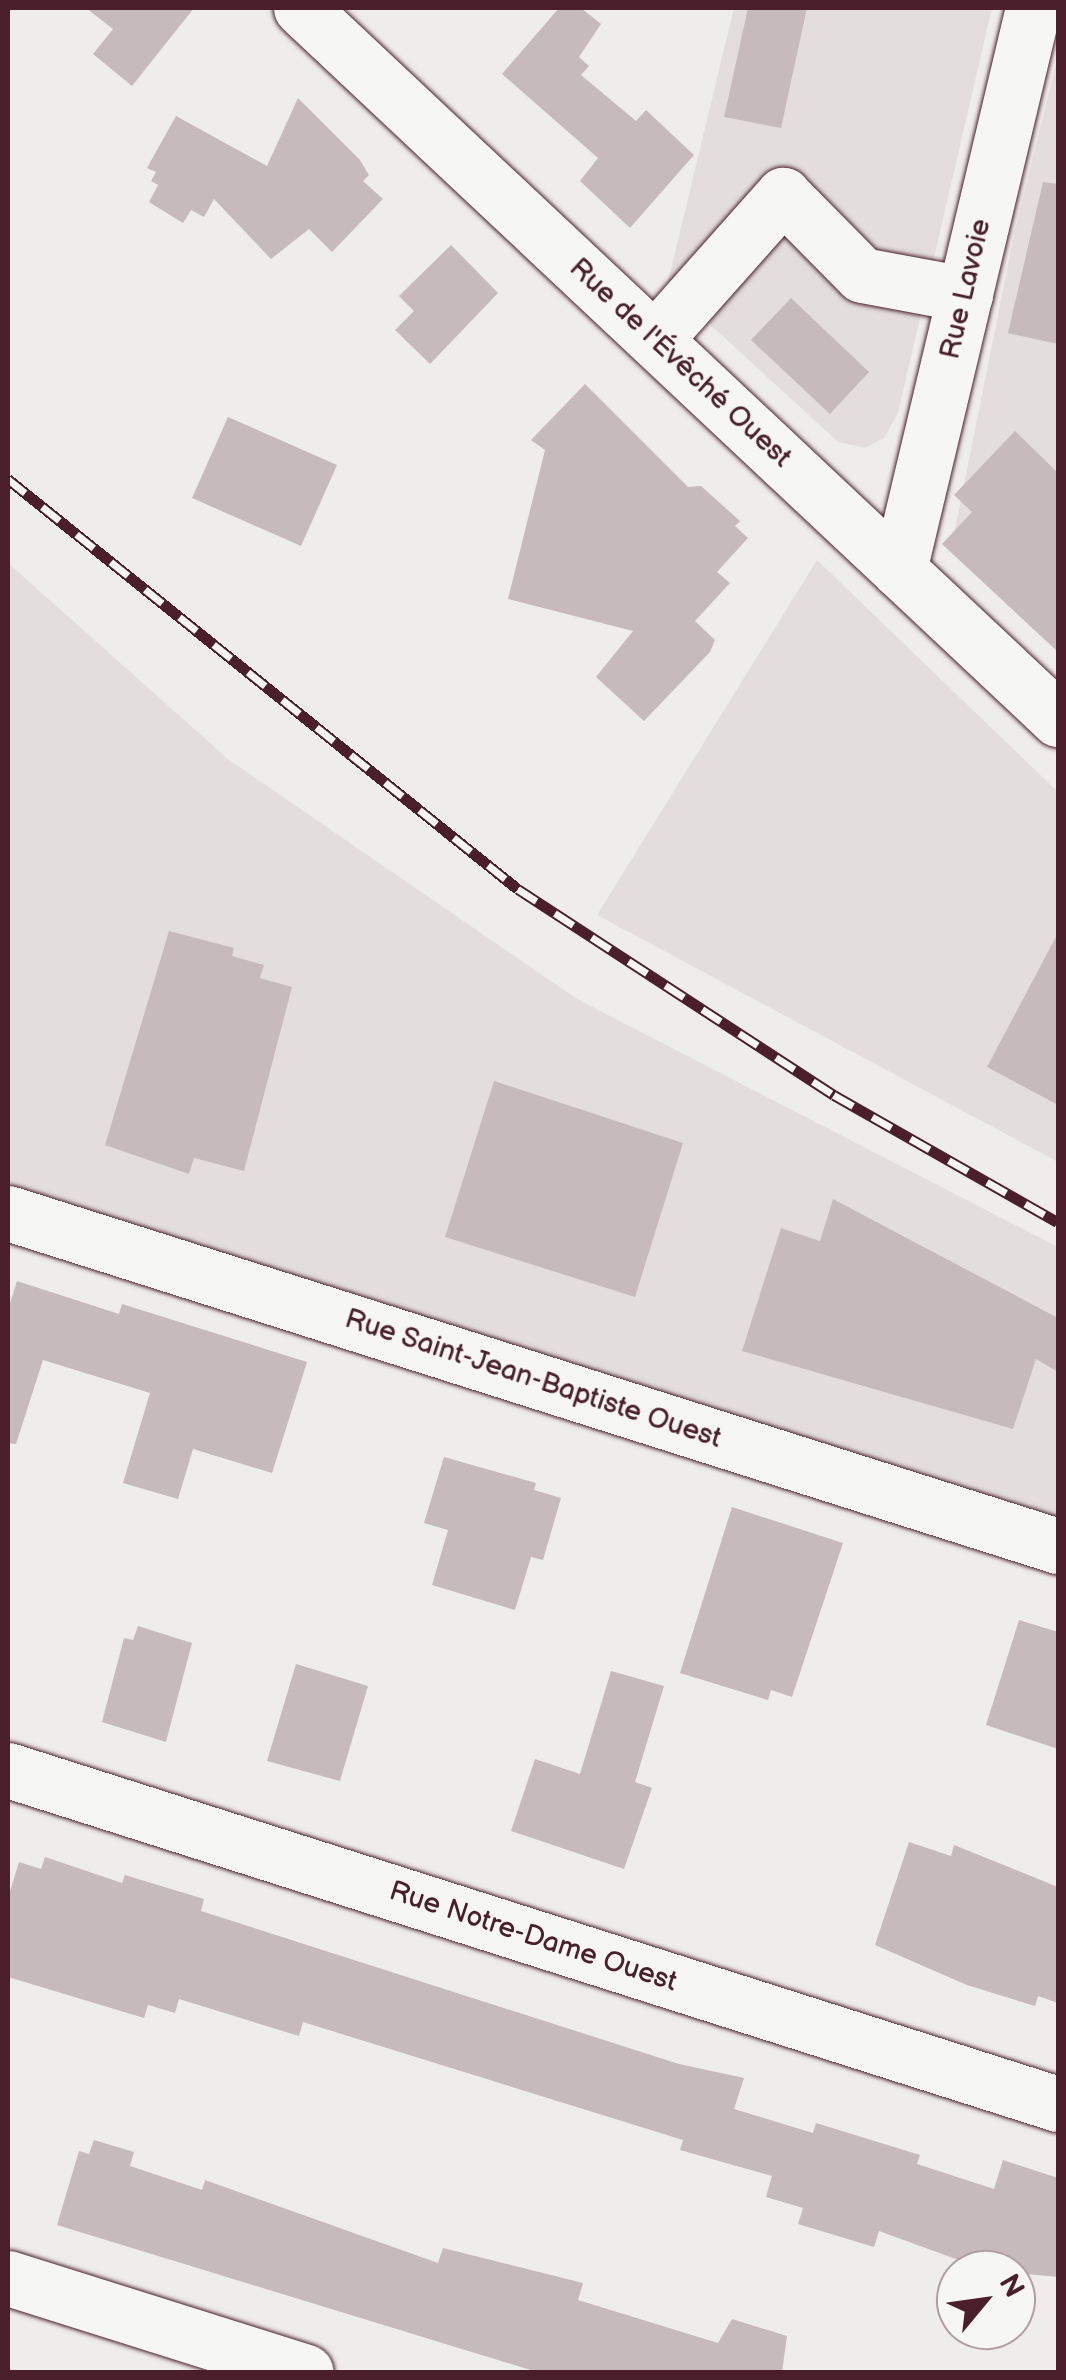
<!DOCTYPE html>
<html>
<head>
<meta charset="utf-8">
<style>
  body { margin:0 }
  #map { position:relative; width:1066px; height:2380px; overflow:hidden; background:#efedea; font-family:"Balsamiq Sans",sans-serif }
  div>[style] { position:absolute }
  .built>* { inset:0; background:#e3dedc }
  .building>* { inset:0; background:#c6babb }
  .roads { filter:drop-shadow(0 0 2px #4a1f2b) drop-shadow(0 0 2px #4a1f2b) }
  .minor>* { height:55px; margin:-27.5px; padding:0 27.5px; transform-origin:27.5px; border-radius:27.5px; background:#f6f6f2 }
  .rail>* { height:11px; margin-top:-5.5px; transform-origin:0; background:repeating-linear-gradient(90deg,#f6f6f2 0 22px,#4a1f2b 0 44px); box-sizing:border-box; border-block:2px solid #4a1f2b }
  span { translate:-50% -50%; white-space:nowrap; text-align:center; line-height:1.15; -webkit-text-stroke:10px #f6f6f2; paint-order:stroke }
  .street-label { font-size:28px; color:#4a1f2b }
  .frame { position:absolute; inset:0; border:10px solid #4a1f2b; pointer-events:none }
  .north { position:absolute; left:936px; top:2250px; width:100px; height:100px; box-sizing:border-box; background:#f6f6f2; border:2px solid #b1a0a2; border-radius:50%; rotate:61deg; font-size:28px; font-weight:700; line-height:40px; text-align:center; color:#4a1f2b }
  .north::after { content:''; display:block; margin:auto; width:35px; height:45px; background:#4a1f2b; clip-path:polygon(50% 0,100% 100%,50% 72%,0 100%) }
</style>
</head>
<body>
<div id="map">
  <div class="built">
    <div style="clip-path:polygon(734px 8px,992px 8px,898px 413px,884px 438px,865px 448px,838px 442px,667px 285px)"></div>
    <div style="clip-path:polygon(1058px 56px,1058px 650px,952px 544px,1015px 230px)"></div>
    <div style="clip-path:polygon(817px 560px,1058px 792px,1058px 1162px,597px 915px)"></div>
    <div style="clip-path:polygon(8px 563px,228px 759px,577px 999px,1058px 1247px,1058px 1565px,8px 1184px)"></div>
  </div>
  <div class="building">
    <div style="clip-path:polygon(86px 8px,194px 8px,132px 86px,93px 54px,113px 29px)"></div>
    <div style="clip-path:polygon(559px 8px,581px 8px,601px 24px,579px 57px,589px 66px,581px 75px,636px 121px,646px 110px,694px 155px,630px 228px,580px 181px,598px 158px,502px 74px)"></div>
    <div style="clip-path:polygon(748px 8px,807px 8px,781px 128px,724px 117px)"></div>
    <div style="clip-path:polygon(298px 98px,360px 160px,369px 175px,363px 181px,383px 199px,332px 252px,309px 229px,271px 259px,214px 199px,204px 217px,191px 210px,183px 223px,149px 202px,158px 185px,151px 181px,156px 172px,147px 168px,176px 116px,267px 166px)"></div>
    <div style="clip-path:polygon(1043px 182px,1058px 184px,1058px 344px,1008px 333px)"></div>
    <div style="clip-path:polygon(451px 245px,498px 293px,430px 364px,395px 330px,414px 311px,399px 296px)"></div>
    <div style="clip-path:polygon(791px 298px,869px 372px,830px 414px,751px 340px)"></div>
    <div style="clip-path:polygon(585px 384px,688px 487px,701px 486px,740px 521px,735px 526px,748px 538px,717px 572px,730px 583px,695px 621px,715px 640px,710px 652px,644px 721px,596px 677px,633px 631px,508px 599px,545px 450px,531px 440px)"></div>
    <div style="clip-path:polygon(228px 417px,337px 465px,301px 546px,192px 498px)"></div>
    <div style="clip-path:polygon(1015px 431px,1058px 473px,1058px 652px,942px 544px,972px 512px,954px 495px)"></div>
    <div style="clip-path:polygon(169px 931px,234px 948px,232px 956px,264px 965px,260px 978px,292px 987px,244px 1171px,194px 1158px,189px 1174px,105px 1145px)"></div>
    <div style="clip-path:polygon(1058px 933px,1058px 1105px,987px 1067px)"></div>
    <div style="clip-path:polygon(494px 1081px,683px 1143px,635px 1297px,445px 1237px)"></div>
    <div style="clip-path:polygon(833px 1199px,1058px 1318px,1058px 1372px,1036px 1359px,1013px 1429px,742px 1351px,781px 1228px,820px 1241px)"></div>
    <div style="clip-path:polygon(17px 1281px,119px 1314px,122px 1304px,307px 1362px,272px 1473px,193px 1449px,178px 1499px,123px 1483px,150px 1393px,43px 1360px,16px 1444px,8px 1443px,8px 1310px)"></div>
    <div style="clip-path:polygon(444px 1457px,536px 1483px,534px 1490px,561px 1498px,543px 1560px,531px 1557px,515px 1610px,432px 1585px,448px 1530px,424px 1523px)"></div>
    <div style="clip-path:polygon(732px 1507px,843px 1543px,792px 1697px,771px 1690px,768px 1700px,680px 1673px)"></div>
    <div style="clip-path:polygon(1019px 1620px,1058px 1632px,1058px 1749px,986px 1725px)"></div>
    <div style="clip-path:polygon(138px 1626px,192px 1643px,166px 1742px,102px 1722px,124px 1638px,133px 1640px)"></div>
    <div style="clip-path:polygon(296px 1664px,368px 1686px,340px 1781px,267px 1761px)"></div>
    <div style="clip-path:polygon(611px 1671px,664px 1686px,635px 1782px,652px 1788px,624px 1869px,511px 1831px,535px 1759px,580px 1774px)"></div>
    <div style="clip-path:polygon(909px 1842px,951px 1856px,954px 1845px,1058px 1887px,1058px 2003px,1038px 1996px,1035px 2006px,967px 1985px,875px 1945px)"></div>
    <div style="clip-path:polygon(45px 1857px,122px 1883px,125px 1875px,204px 1899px,201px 1911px,679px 2064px,744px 2078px,734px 2109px,813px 2133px,816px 2123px,920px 2155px,917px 2164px,994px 2189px,1003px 2160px,1058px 2178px,1058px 2277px,986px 2270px,879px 2231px,874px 2247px,798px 2224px,803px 2208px,766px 2197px,772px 2176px,680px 2150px,683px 2140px,303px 2022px,299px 2036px,179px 1999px,175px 2013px,148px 2005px,144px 2018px,8px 1977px,8px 1898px,19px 1862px,41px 1869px)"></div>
    <div style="clip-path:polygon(94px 2140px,134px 2152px,130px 2166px,202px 2190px,205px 2180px,438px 2263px,443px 2248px,583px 2283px,578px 2300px,718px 2343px,732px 2319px,787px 2336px,782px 2372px,537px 2372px,57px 2225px,79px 2151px,89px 2154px)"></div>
  </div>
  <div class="roads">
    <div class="minor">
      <div style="left:301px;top:8px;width:1039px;rotate:43.21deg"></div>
      <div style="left:655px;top:339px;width:193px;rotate:-48.4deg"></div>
      <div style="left:783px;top:195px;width:112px;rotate:45.4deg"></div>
      <div style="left:862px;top:275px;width:105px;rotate:10.5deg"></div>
      <div style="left:899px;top:570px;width:578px;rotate:-76.59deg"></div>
      <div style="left:8px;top:1213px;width:1102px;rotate:17.6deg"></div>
      <div style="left:8px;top:1770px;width:1102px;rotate:17.65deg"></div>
      <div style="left:8px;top:2278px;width:312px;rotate:17.5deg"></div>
    </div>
  </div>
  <div class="rail">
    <div style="left:8px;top:479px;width:654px;rotate:38.8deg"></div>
    <div style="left:518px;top:889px;width:377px;rotate:33.1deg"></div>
    <div style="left:834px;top:1095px;width:257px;rotate:29.6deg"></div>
  </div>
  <div class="street-label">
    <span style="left:966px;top:289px;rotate:-77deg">Rue Lavoie</span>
    <span style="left:680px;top:363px;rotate:43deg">Rue de l'Évêché Ouest</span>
    <span style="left:533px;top:1379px;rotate:18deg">Rue Saint-Jean-Baptiste Ouest</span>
    <span style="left:533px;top:1937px;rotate:18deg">Rue Notre-Dame Ouest</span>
  </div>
  <div class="frame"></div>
  <div class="north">N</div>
</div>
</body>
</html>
